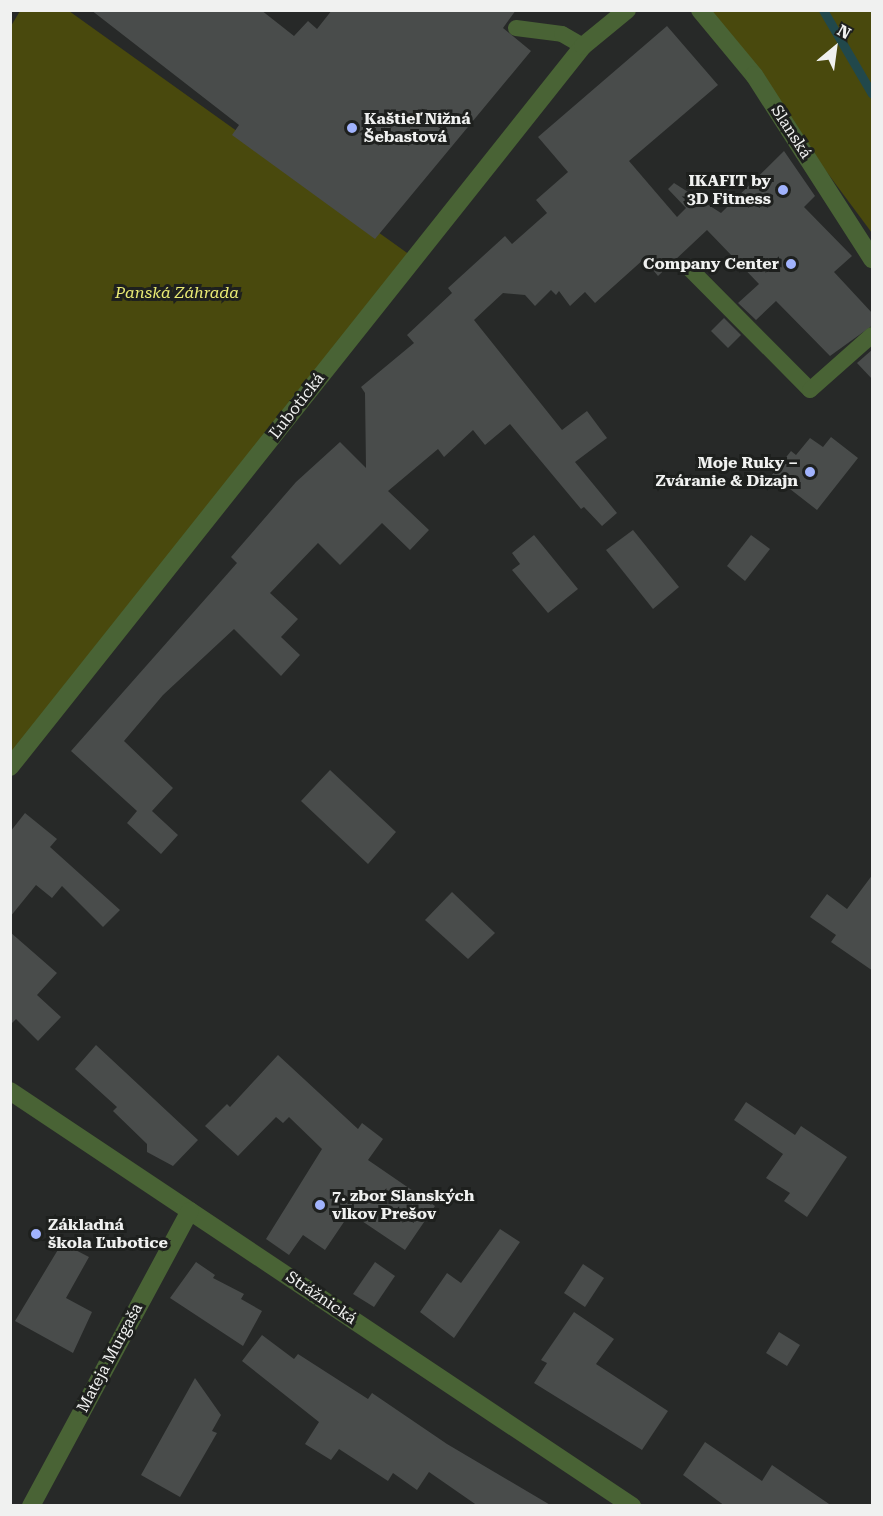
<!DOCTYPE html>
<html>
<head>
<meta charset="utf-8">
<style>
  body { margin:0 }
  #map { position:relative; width:883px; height:1516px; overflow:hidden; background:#272928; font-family:"Roboto Serif",serif }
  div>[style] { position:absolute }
  .green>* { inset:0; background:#49490d }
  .stream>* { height:9px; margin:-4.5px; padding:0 4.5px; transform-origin:4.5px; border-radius:4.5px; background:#21484b }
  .building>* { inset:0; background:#494c4b }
  .service>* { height:16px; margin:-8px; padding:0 8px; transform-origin:8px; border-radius:8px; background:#496335 }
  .minor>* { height:18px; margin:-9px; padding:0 9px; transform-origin:9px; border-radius:9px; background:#496335 }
  .dots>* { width:16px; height:16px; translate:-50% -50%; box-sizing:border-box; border:3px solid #1e201e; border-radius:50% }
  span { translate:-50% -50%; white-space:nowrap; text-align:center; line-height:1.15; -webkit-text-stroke:6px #1e201e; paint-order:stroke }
  .poi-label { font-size:16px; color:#f0f1f0; font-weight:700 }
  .left { translate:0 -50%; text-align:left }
  .right { translate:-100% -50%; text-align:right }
  .street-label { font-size:16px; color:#f0f1f0 }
  .park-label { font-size:16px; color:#e9ea74; font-style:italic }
  .frame { position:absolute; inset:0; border:12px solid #f0f1f0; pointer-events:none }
  .north { position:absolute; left:805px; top:18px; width:60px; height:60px; -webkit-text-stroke:4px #1e201e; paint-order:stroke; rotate:29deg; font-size:16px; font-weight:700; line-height:24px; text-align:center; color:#f0f1f0 }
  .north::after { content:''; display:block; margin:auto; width:21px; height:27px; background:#f0f1f0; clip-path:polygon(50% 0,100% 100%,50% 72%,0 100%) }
</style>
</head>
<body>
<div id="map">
  <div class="green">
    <div style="clip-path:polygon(20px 11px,69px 11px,417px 260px,11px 767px,11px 26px)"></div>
    <div style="clip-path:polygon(707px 11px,872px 11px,872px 233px)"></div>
  </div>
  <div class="stream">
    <div style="left:823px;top:10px;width:97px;rotate:59.7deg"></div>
  </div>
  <div class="building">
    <div style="clip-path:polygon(91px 10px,261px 10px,294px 36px,308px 21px,317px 29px,332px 10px,516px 10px,503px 28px,531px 51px,375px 239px,232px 135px,239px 125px)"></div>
    <div style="clip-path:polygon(667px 26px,718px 85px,629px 161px,677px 217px,686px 208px,668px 189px,674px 183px,721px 213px,784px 151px,815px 196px,804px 207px,852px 256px,834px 272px,873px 314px,873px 325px,830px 356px,776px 301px,756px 320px,738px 303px,759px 284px,707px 230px,658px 276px,644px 259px,595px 303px,585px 292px,570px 306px,559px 291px,556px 295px,551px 290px,535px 306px,525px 295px,503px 293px,474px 320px,562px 430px,587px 411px,607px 438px,575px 462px,617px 513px,602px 526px,584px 507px,581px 509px,510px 424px,485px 445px,473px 430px,444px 457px,438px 449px,388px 491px,429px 530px,410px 550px,382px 523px,340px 565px,318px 543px,270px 593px,298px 619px,281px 637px,300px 655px,281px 676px,234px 629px,163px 695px,124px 741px,173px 788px,152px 811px,178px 835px,161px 854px,127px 823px,137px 811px,71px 751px,237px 563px,231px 557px,296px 482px,340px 442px,366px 468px,365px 393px,361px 387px,414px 343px,407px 335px,452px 293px,448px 288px,505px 236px,512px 244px,547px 213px,536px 200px,568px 172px,538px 137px)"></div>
    <div style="clip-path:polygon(724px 318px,741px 335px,728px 348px,711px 331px)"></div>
    <div style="clip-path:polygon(873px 349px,873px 380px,857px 363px)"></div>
    <div style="clip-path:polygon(831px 437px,858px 458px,817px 510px,772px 475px,791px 451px,796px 455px,810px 438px,823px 447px)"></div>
    <div style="clip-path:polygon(633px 530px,679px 587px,653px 609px,606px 550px)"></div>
    <div style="clip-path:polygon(534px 535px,578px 589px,548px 613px,512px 570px,520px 564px,512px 553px)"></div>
    <div style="clip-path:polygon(751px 535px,770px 549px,745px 581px,727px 566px)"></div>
    <div style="clip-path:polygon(330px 770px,396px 832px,368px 864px,301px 801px)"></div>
    <div style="clip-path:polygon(25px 813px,57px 839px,50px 847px,120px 910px,103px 927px,62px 886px,52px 898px,36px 885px,10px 917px,10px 832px)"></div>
    <div style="clip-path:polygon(873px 874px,873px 971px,831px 942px,836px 935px,810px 917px,827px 894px,847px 909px)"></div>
    <div style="clip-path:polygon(452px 892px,495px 933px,468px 959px,425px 920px)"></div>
    <div style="clip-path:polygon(10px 932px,57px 973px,37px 995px,61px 1017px,38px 1041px,16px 1019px,10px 1025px)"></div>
    <div style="clip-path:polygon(96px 1045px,198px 1140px,173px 1166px,147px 1152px,147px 1144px,113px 1111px,117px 1107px,75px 1069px)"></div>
    <div style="clip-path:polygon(278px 1055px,358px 1129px,362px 1123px,383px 1139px,368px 1160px,435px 1206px,405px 1250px,350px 1213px,325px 1250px,303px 1235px,289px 1255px,266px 1239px,322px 1149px,289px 1117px,283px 1123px,276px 1117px,238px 1156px,205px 1126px,227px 1104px,230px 1107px)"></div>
    <div style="clip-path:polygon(746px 1102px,795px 1135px,801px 1126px,847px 1157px,807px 1217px,784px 1201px,790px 1193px,766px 1178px,783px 1154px,734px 1120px)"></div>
    <div style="clip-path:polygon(500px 1229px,520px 1242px,454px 1338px,420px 1312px,447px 1273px,461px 1283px)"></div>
    <div style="clip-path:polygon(62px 1243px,89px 1257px,66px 1298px,92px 1312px,73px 1353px,15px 1321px)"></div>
    <div style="clip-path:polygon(196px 1262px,215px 1275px,213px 1278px,244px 1294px,241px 1299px,262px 1311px,243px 1346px,170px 1298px)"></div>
    <div style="clip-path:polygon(375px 1262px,395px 1276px,374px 1307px,353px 1294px)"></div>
    <div style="clip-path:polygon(583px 1264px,604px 1278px,585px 1307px,564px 1293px)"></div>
    <div style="clip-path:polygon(574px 1312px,614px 1339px,596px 1364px,668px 1411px,642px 1450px,534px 1383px,547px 1363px,541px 1360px)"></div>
    <div style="clip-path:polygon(779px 1332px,800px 1345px,787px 1366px,766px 1353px)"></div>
    <div style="clip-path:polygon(262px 1335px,294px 1359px,298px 1354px,368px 1399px,372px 1393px,447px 1444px,552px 1506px,478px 1506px,429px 1472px,417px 1490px,393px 1473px,388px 1481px,339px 1449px,331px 1460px,305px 1444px,319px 1422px,242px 1361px)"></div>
    <div style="clip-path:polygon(195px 1378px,221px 1415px,212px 1431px,217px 1433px,180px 1497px,141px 1475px)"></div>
    <div style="clip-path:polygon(705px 1442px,762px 1481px,772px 1465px,832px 1506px,725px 1506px,683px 1475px)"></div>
  </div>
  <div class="service">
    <div style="left:516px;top:28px;width:46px;rotate:7.4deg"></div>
    <div style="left:562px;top:34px;width:24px;rotate:30deg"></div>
    <div style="left:688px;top:267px;width:173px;rotate:45.2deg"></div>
    <div style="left:810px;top:390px;width:83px;rotate:-41.6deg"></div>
  </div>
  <div class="minor">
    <div style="left:700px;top:10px;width:85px;rotate:50.3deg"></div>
    <div style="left:754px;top:75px;width:219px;rotate:57.3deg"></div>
    <div style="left:10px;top:767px;width:921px;rotate:-51.52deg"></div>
    <div style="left:583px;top:46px;width:57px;rotate:-39.3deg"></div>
    <div style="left:10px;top:1091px;width:748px;rotate:33.71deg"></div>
    <div style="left:31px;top:1506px;width:335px;rotate:-61.7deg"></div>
  </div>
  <div class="dots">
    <div style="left:352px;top:128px;background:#a1b3fd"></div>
    <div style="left:783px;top:190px;background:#a1b3fd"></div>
    <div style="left:791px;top:264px;background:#a1b3fd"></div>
    <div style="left:810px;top:472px;background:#a1b3fd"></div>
    <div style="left:320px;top:1205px;background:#a1b3fd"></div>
    <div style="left:36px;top:1234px;background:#a1b3fd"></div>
  </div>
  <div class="poi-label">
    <span class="left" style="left:364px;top:128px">Kaštieľ Nižná<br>Šebastová</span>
    <span class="right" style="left:771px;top:190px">IKAFIT by<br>3D Fitness</span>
    <span class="right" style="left:779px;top:264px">Company Center</span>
    <span class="right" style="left:798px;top:472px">Moje Ruky –<br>Zváranie &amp; Dizajn</span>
    <span class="left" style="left:332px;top:1205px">7. zbor Slanských<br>vlkov Prešov</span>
    <span class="left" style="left:48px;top:1234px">Základná<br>škola Ľubotice</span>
  </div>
  <div class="street-label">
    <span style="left:791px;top:132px;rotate:57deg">Slanská</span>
    <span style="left:297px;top:406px;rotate:-52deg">Ľubotická</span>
    <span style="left:321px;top:1298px;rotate:34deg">Strážnická</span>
    <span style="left:110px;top:1358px;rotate:-62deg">Mateja Murgaša</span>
  </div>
  <div class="park-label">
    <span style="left:177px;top:293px">Panská Záhrada</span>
  </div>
  <div class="frame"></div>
  <div class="north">N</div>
</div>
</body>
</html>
